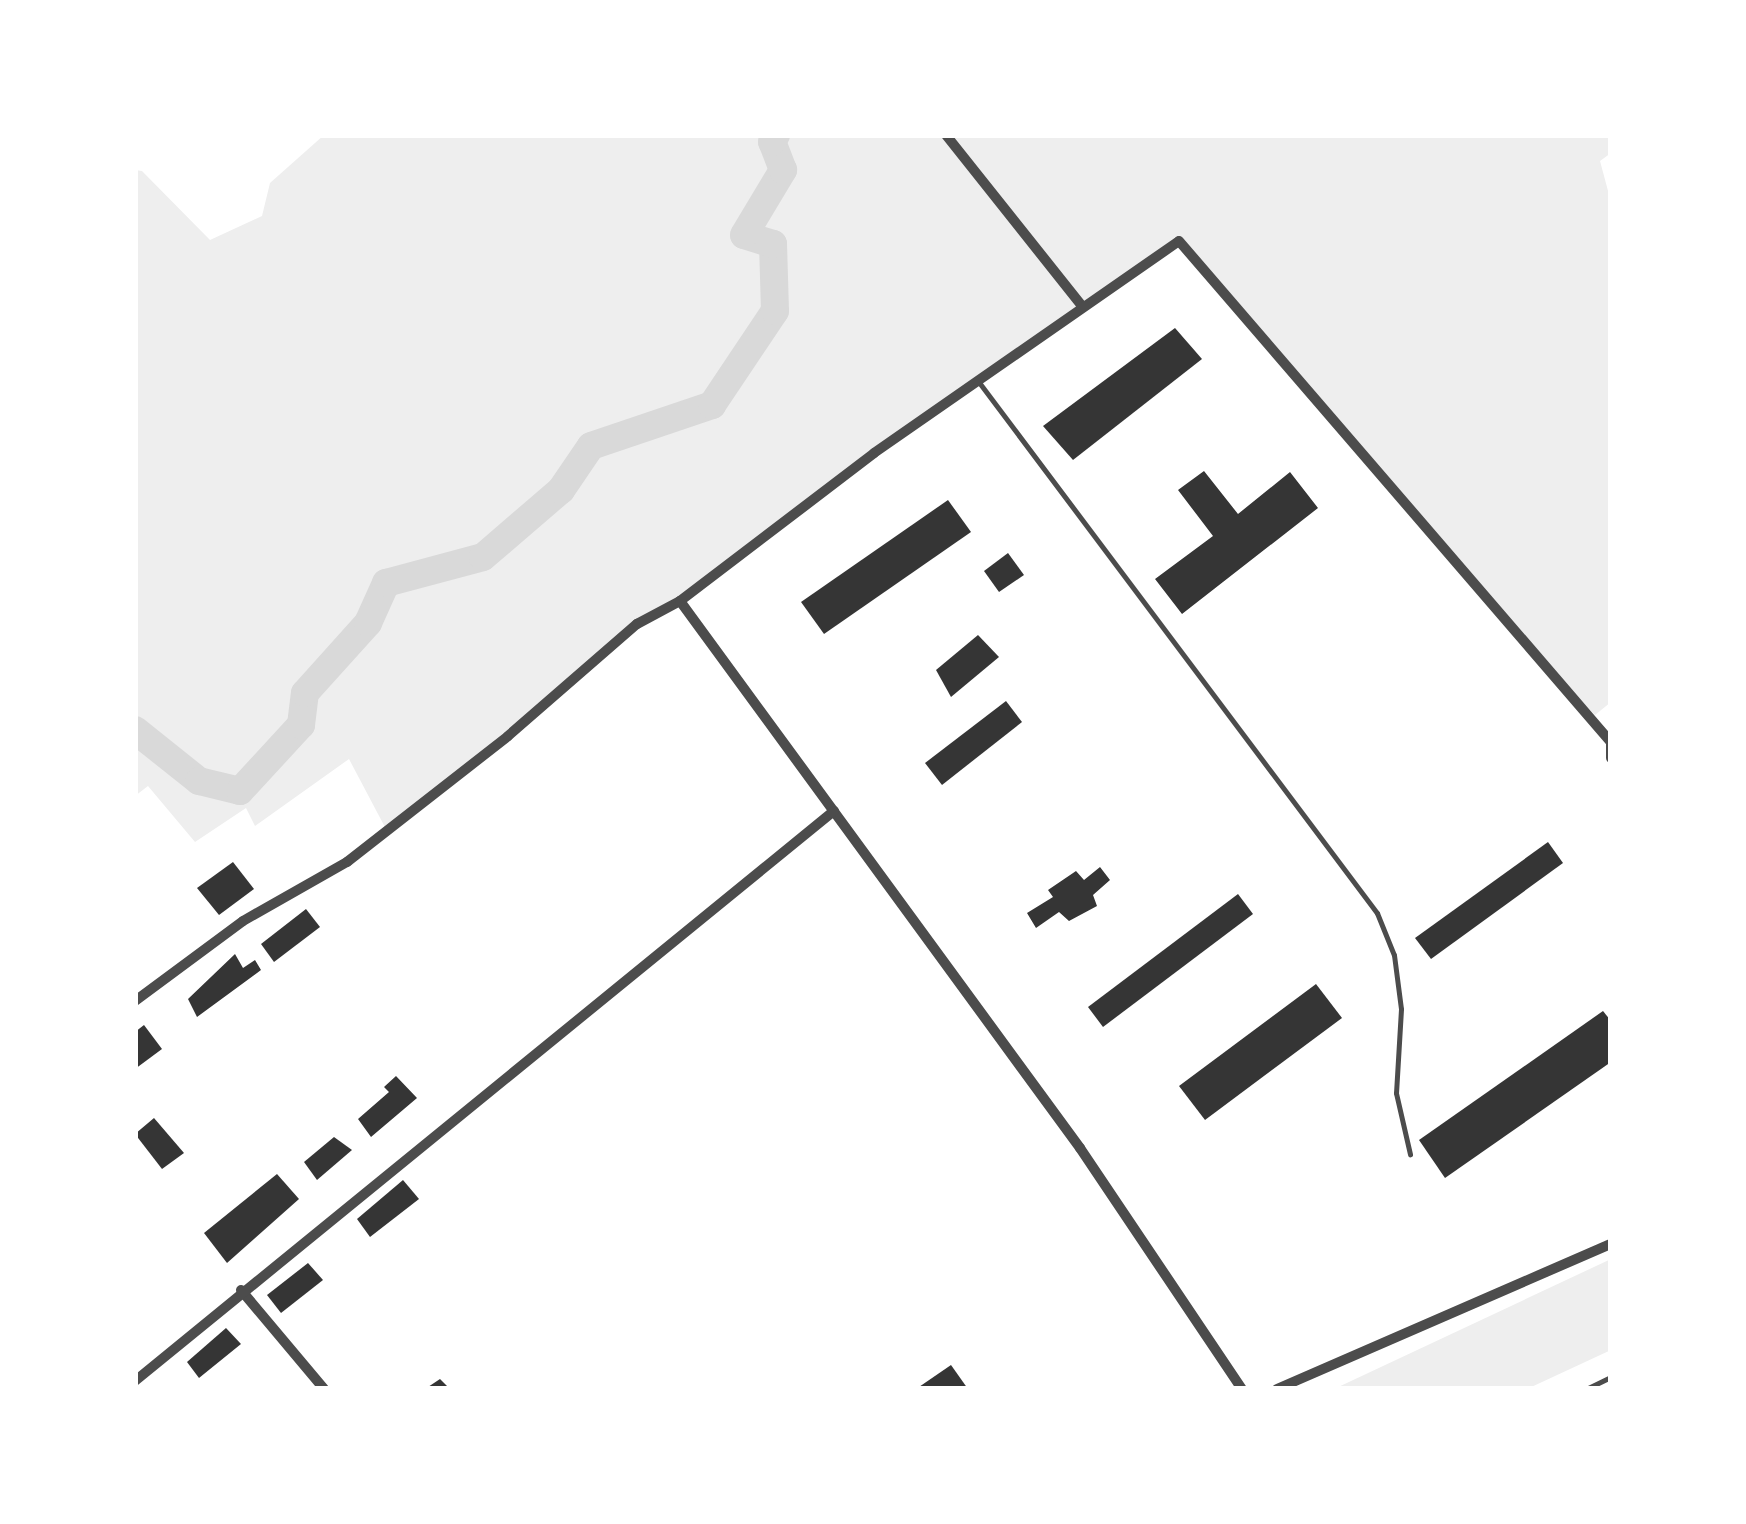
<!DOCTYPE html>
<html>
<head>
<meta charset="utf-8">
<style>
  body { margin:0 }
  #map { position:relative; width:1746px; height:1524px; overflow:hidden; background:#fff; font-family:Inter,sans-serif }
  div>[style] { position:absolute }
  .green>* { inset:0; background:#eee }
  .river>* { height:28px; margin:-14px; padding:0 14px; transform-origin:14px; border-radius:14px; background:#d9d9d9 }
  .building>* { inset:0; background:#353535 }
  .service>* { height:5px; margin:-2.5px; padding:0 2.5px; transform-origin:2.5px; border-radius:2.5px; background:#4c4c4c }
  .minor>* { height:10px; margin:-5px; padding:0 5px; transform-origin:5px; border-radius:5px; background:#4c4c4c }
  span { translate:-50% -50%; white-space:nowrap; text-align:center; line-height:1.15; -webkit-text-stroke:9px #fff; paint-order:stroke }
  .frame { position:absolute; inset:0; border:138px solid #fff; pointer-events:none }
</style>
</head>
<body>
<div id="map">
  <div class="green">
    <div style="clip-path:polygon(324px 135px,1611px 135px,1611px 153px,1600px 161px,1611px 202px,1611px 702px,1595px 715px,1570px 690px,1179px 241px,1082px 306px,680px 601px,637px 624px,387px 831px,349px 759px,255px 826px,246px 808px,195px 842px,148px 786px,135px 796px,135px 170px,142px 171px,210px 240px,262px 216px,270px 183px)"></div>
    <div style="clip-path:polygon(1611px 1259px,1611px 1350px,1527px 1389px,1334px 1389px)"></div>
  </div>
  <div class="river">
    <div style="left:135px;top:730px;width:82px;rotate:38.6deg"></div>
    <div style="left:199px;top:781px;width:42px;rotate:13.7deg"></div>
    <div style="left:240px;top:791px;width:90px;rotate:-47.3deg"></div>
    <div style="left:301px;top:725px;width:32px;rotate:-83deg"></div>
    <div style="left:305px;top:693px;width:94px;rotate:-48deg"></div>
    <div style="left:368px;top:623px;width:44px;rotate:-65.8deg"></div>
    <div style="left:386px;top:583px;width:100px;rotate:-15deg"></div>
    <div style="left:483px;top:557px;width:103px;rotate:-40.7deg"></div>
    <div style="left:561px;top:490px;width:53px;rotate:-55.7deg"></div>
    <div style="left:591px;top:446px;width:128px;rotate:-18.7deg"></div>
    <div style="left:712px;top:405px;width:113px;rotate:-56.2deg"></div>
    <div style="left:775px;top:311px;width:67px;rotate:-91.7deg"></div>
    <div style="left:773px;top:244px;width:30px;rotate:-163deg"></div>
    <div style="left:744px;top:235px;width:76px;rotate:-59deg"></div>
    <div style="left:783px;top:170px;width:30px;rotate:-111deg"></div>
    <div style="left:772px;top:142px;width:8px;rotate:-60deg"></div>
  </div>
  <div class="building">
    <div style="clip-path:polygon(1175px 328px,1202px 359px,1073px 460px,1043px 426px)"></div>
    <div style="clip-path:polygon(1204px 471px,1238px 514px,1290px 472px,1318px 508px,1182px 614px,1155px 579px,1213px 536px,1178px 490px)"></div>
    <div style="clip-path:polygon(948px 500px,971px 532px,824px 634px,801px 602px)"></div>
    <div style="clip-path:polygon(1008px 553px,1024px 575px,999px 592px,984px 571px)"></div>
    <div style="clip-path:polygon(978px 635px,999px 657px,951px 697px,936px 670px)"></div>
    <div style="clip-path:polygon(1006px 701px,1022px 722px,942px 785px,925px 763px)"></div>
    <div style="clip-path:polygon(1548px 842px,1563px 863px,1431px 959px,1415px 938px)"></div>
    <div style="clip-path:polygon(233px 862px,254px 889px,219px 915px,197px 888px)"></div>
    <div style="clip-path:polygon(1100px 867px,1110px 880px,1093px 895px,1097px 906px,1069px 921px,1059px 912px,1036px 928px,1027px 913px,1053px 897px,1048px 890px,1076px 871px,1084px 880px)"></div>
    <div style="clip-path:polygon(1238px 894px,1253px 914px,1103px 1027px,1088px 1007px)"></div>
    <div style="clip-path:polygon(306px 909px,320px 927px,274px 962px,261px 944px)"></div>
    <div style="clip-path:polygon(235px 954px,243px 968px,255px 960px,261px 970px,197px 1017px,188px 999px)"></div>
    <div style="clip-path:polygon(1316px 984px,1342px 1018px,1205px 1120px,1179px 1086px)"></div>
    <div style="clip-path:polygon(1603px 1011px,1611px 1021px,1611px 1062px,1445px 1178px,1419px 1140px)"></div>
    <div style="clip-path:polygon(144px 1025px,162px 1049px,135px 1069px,135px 1032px)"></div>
    <div style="clip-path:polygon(396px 1076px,417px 1098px,371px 1137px,358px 1119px,389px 1092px,384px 1087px)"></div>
    <div style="clip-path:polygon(154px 1118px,184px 1153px,162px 1169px,135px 1134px)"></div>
    <div style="clip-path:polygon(334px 1137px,352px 1150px,317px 1180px,304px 1162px)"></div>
    <div style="clip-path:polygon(277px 1174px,299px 1199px,227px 1263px,204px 1233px)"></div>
    <div style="clip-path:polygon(403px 1180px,419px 1199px,370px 1237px,357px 1219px)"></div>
    <div style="clip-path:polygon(308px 1263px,323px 1280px,281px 1313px,267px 1295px)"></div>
    <div style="clip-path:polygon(226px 1328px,241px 1344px,199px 1378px,187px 1362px)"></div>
    <div style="clip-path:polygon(951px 1365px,968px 1389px,916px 1389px)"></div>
    <div style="clip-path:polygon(440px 1379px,450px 1389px,425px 1389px)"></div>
  </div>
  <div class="service">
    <div style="left:978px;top:381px;width:665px;rotate:53.13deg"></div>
    <div style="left:1377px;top:913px;width:45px;rotate:68deg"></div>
    <div style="left:1394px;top:955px;width:54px;rotate:82.6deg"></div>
    <div style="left:1401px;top:1009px;width:84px;rotate:93.4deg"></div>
    <div style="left:1396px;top:1093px;width:63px;rotate:77.1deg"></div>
    <div style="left:1586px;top:1389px;width:28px;rotate:-26deg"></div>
  </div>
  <div class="minor">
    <div style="left:946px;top:135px;width:218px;rotate:51.5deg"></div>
    <div style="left:680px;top:601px;width:678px;rotate:53.82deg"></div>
    <div style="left:1080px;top:1148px;width:290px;rotate:56.1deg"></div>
    <div style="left:1611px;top:740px;width:18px;rotate:90deg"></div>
    <div style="left:135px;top:1001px;width:134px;rotate:-36.5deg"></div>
    <div style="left:243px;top:921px;width:120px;rotate:-29.6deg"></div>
    <div style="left:347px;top:862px;width:204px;rotate:-38deg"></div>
    <div style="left:508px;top:736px;width:171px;rotate:-41deg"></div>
    <div style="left:637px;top:624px;width:49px;rotate:-28.1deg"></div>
    <div style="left:680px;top:601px;width:244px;rotate:-37.3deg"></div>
    <div style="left:874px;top:453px;width:371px;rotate:-34.8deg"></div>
    <div style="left:1179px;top:241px;width:660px;rotate:49.24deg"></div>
    <div style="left:241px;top:1290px;width:129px;rotate:50deg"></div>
    <div style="left:135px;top:1381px;width:902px;rotate:-39.2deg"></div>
    <div style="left:1277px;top:1389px;width:364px;rotate:-23.5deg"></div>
  </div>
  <div class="frame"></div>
</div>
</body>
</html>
